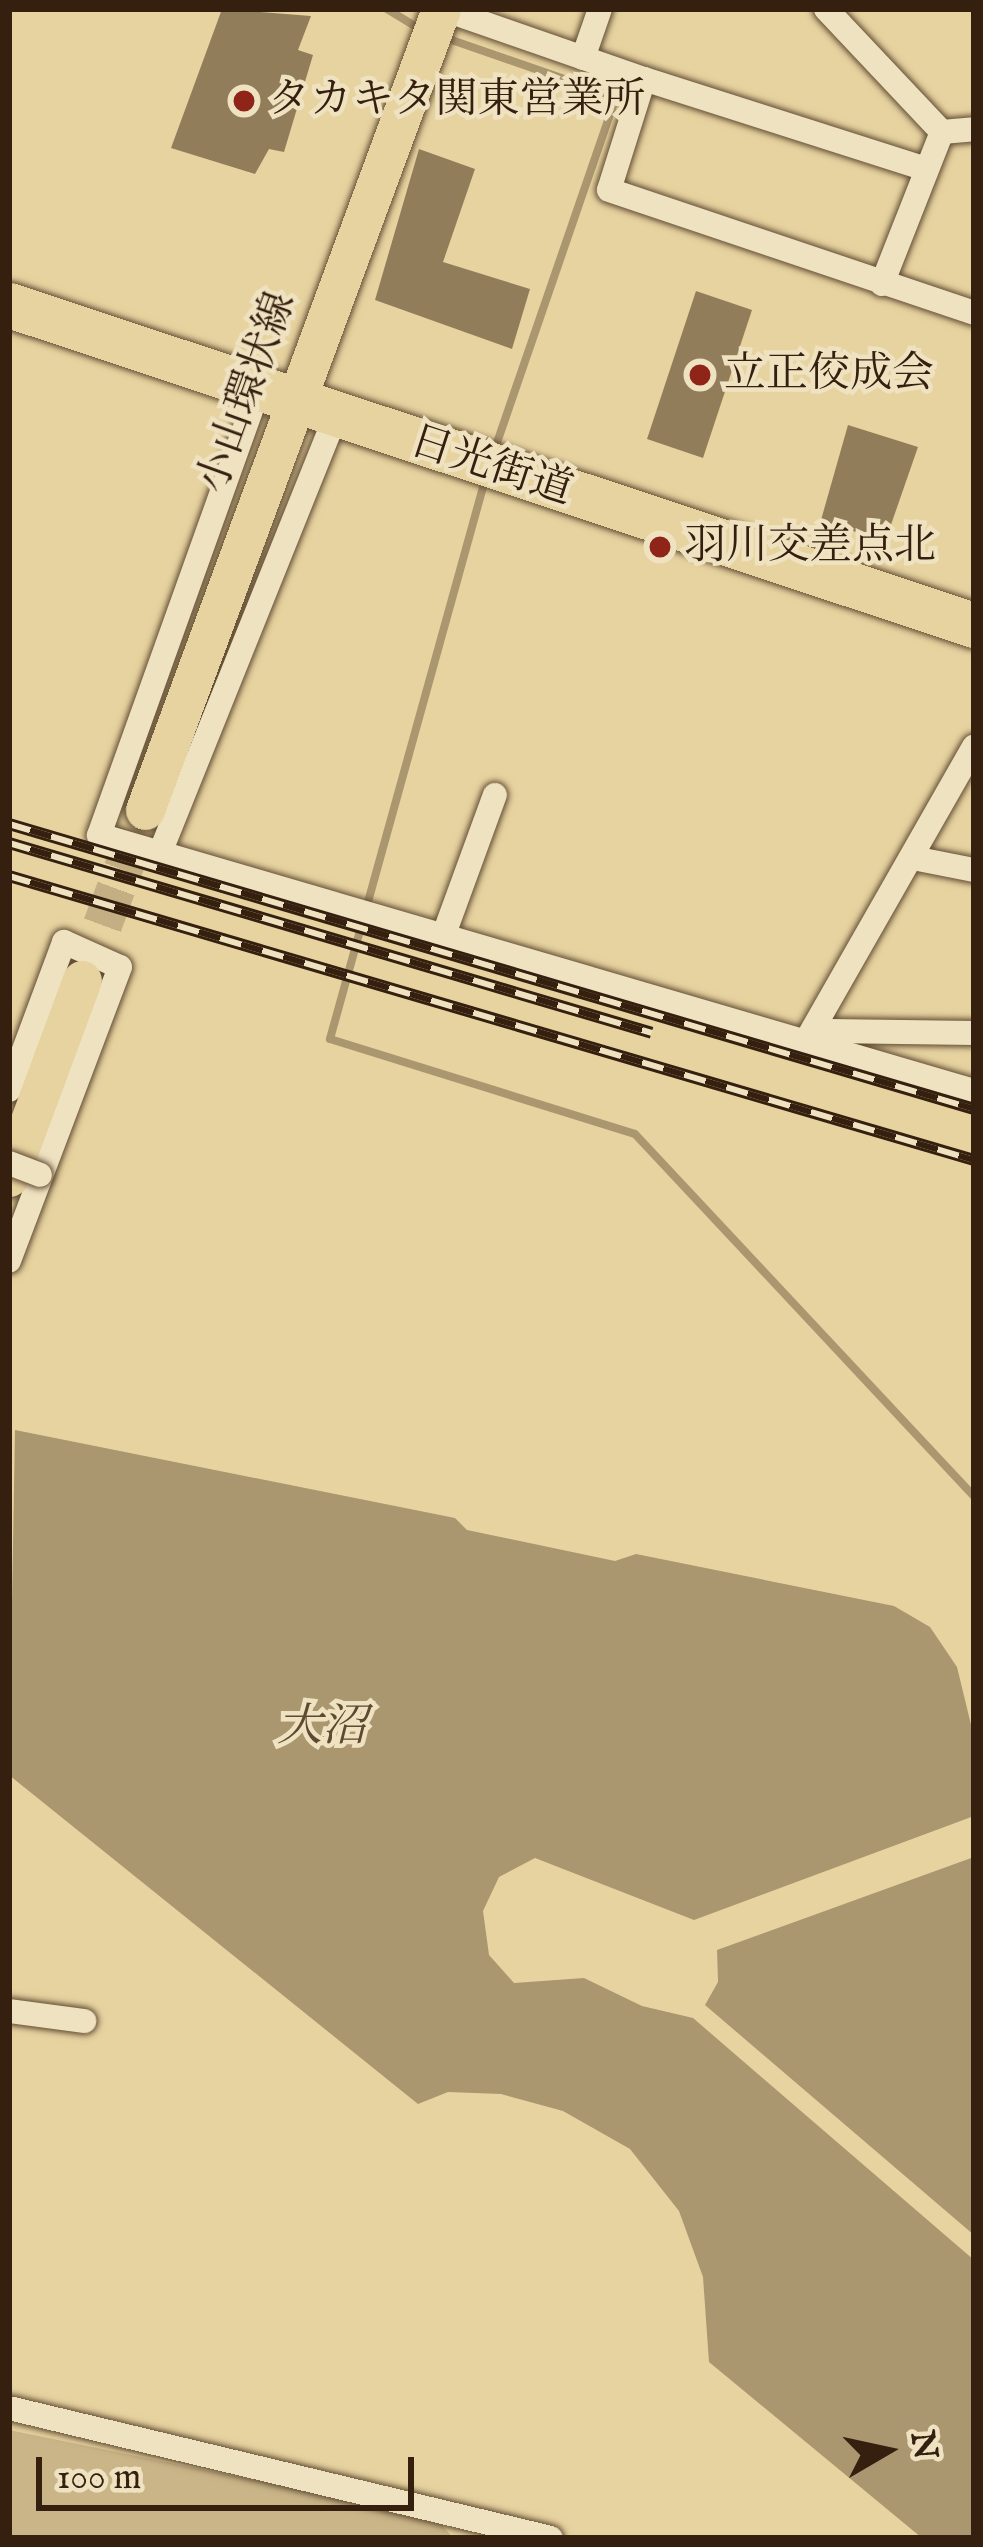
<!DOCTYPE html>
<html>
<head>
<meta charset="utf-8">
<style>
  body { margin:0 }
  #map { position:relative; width:983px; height:2547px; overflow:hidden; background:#e7d3a0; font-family:"IM FELL English","Noto Serif JP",serif }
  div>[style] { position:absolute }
  .green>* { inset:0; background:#c9b588 }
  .water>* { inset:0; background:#aa966f }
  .stream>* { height:8px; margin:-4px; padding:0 4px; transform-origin:4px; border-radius:4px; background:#aa966f }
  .building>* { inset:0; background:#927d5b }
  .primary-tunnel>* { height:39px; margin-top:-19.5px; transform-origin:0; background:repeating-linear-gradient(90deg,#c3af83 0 39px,transparent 0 59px) }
  .roads { filter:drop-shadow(0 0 3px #624d34) drop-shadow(0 0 3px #624d34) }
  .street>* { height:24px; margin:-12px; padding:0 12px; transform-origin:12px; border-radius:12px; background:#efe2c1 }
  .primary>* { height:39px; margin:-19.5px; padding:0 19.5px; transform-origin:19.5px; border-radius:19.5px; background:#e7d3a0 }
  .highway>* { height:45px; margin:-22.5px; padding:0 22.5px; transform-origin:22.5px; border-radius:22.5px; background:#e7d3a0 }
  .rail>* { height:12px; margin-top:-6px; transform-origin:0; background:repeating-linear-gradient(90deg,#efe2c1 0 22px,#352010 0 44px); box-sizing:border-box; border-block:3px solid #352010 }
  .bridges { filter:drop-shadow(0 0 3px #624d34) drop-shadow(0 0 3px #624d34) }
  .street-bridge>* { height:24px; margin:-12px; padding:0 12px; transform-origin:12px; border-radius:12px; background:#efe2c1 }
  .dots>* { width:33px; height:33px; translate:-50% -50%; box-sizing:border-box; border:6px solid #efe2c1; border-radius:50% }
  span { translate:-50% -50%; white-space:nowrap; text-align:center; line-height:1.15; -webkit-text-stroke:9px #efe2c1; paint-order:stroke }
  .poi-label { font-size:42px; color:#352010 }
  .left { translate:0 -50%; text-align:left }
  .street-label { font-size:42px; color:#352010 }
  .water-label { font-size:45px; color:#5e4931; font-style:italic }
  .frame { position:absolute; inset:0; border:12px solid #352010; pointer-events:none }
  .north { position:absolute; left:827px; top:2391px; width:120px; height:120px; -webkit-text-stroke:9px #efe2c1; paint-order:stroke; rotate:81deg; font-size:33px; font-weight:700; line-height:48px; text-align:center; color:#352010 }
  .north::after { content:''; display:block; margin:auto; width:42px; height:54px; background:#352010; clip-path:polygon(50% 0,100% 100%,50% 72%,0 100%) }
  .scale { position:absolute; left:36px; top:2457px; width:378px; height:54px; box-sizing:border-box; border:6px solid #352010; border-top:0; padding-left:15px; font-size:36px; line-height:42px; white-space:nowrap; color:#352010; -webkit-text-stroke:9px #efe2c1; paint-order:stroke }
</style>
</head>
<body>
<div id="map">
  <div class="green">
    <div style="clip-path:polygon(9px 2430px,386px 2507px,442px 2525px,453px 2538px,9px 2538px)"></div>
  </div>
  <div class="water">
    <div style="clip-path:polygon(15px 1430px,455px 1518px,467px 1530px,615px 1561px,636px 1554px,894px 1606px,930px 1627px,957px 1667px,974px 1737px,974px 1816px,694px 1920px,535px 1858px,499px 1877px,483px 1911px,489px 1955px,514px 1983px,584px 1978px,642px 2006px,693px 2018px,974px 2260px,974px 2538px,922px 2538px,709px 2362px,703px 2277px,679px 2211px,630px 2149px,563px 2111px,501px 2094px,448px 2092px,418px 2104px,9px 1775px)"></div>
    <div style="clip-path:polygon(974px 1857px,974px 2235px,705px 2005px,718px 1982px,717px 1950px)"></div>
  </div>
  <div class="stream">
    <div style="left:387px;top:9px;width:42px;rotate:31.4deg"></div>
    <div style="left:443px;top:37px;width:183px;rotate:19.1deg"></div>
    <div style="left:616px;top:97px;width:372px;rotate:109deg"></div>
    <div style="left:485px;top:480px;width:580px;rotate:105.5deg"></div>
    <div style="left:330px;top:1039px;width:319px;rotate:17.3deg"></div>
    <div style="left:635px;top:1134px;width:496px;rotate:46.9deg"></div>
  </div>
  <div class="building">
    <div style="clip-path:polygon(222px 9px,311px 16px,298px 50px,313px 55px,284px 152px,269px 149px,255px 174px,171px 148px)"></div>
    <div style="clip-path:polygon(419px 149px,475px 169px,443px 262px,530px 289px,512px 349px,375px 300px)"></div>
    <div style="clip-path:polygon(696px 291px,752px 310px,703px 458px,647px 439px)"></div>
    <div style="clip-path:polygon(848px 425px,918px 447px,885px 542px,821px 520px)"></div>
  </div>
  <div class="primary-tunnel">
    <div style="left:82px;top:980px;width:181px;rotate:-69.7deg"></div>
  </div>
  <div class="roads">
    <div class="street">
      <div style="left:443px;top:9px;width:213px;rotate:19.2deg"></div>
      <div style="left:644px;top:79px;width:116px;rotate:107.5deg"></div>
      <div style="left:609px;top:190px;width:385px;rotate:18.6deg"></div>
      <div style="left:826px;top:9px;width:169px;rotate:46.7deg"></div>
      <div style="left:583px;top:58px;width:52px;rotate:-70.9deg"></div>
      <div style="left:644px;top:79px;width:296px;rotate:17.7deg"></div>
      <div style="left:882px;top:284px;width:163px;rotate:-68.5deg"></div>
      <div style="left:942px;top:132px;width:32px;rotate:-5deg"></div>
      <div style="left:258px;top:391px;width:472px;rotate:109.7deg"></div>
      <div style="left:99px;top:835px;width:912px;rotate:16.31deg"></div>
      <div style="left:160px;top:853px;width:470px;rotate:-68.1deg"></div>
      <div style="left:913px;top:858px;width:62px;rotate:11.1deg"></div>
      <div style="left:444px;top:934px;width:148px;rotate:-69.9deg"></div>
      <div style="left:806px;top:1041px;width:339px;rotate:-60.3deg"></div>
      <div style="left:806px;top:1041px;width:25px;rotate:-23deg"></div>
      <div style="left:829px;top:1031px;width:145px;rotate:0.8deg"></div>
      <div style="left:9px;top:1090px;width:158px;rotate:-69.6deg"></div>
      <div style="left:64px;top:942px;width:61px;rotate:24.1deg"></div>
      <div style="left:120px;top:967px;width:314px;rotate:110.7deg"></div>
      <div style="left:9px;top:2011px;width:76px;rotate:7.6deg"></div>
      <div style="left:9px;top:2408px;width:557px;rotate:13.49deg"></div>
    </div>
    <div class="primary">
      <div style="left:145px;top:810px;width:854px;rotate:-69.72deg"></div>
      <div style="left:9px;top:1177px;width:210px;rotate:-69.7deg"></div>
    </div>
    <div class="highway">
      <div style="left:9px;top:305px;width:1017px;rotate:18.35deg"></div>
    </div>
  </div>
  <div class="rail">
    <div style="left:9px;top:824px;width:1006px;rotate:16.45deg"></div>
    <div style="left:9px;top:843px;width:670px;rotate:16.46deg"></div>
    <div style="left:9px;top:876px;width:1006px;rotate:16.4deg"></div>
  </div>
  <div class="bridges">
    <div class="street-bridge">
      <div style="left:9px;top:1163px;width:33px;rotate:21deg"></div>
    </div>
  </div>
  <div class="dots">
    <div style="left:244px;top:101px;background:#8f2418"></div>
    <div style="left:700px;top:375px;background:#8f2418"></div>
    <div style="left:660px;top:547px;background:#8f2418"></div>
  </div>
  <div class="poi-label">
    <span class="left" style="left:268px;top:101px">タカキタ関東営業所</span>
    <span class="left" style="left:724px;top:375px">立正佼成会</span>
    <span class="left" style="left:684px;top:547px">羽川交差点北</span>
  </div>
  <div class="street-label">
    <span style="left:248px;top:393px;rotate:-70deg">小山環状線</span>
    <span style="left:491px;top:467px;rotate:18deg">日光街道</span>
  </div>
  <div class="water-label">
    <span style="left:322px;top:1728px">大沼</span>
  </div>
  <div class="frame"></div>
  <div class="north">N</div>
  <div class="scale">100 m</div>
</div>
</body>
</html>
